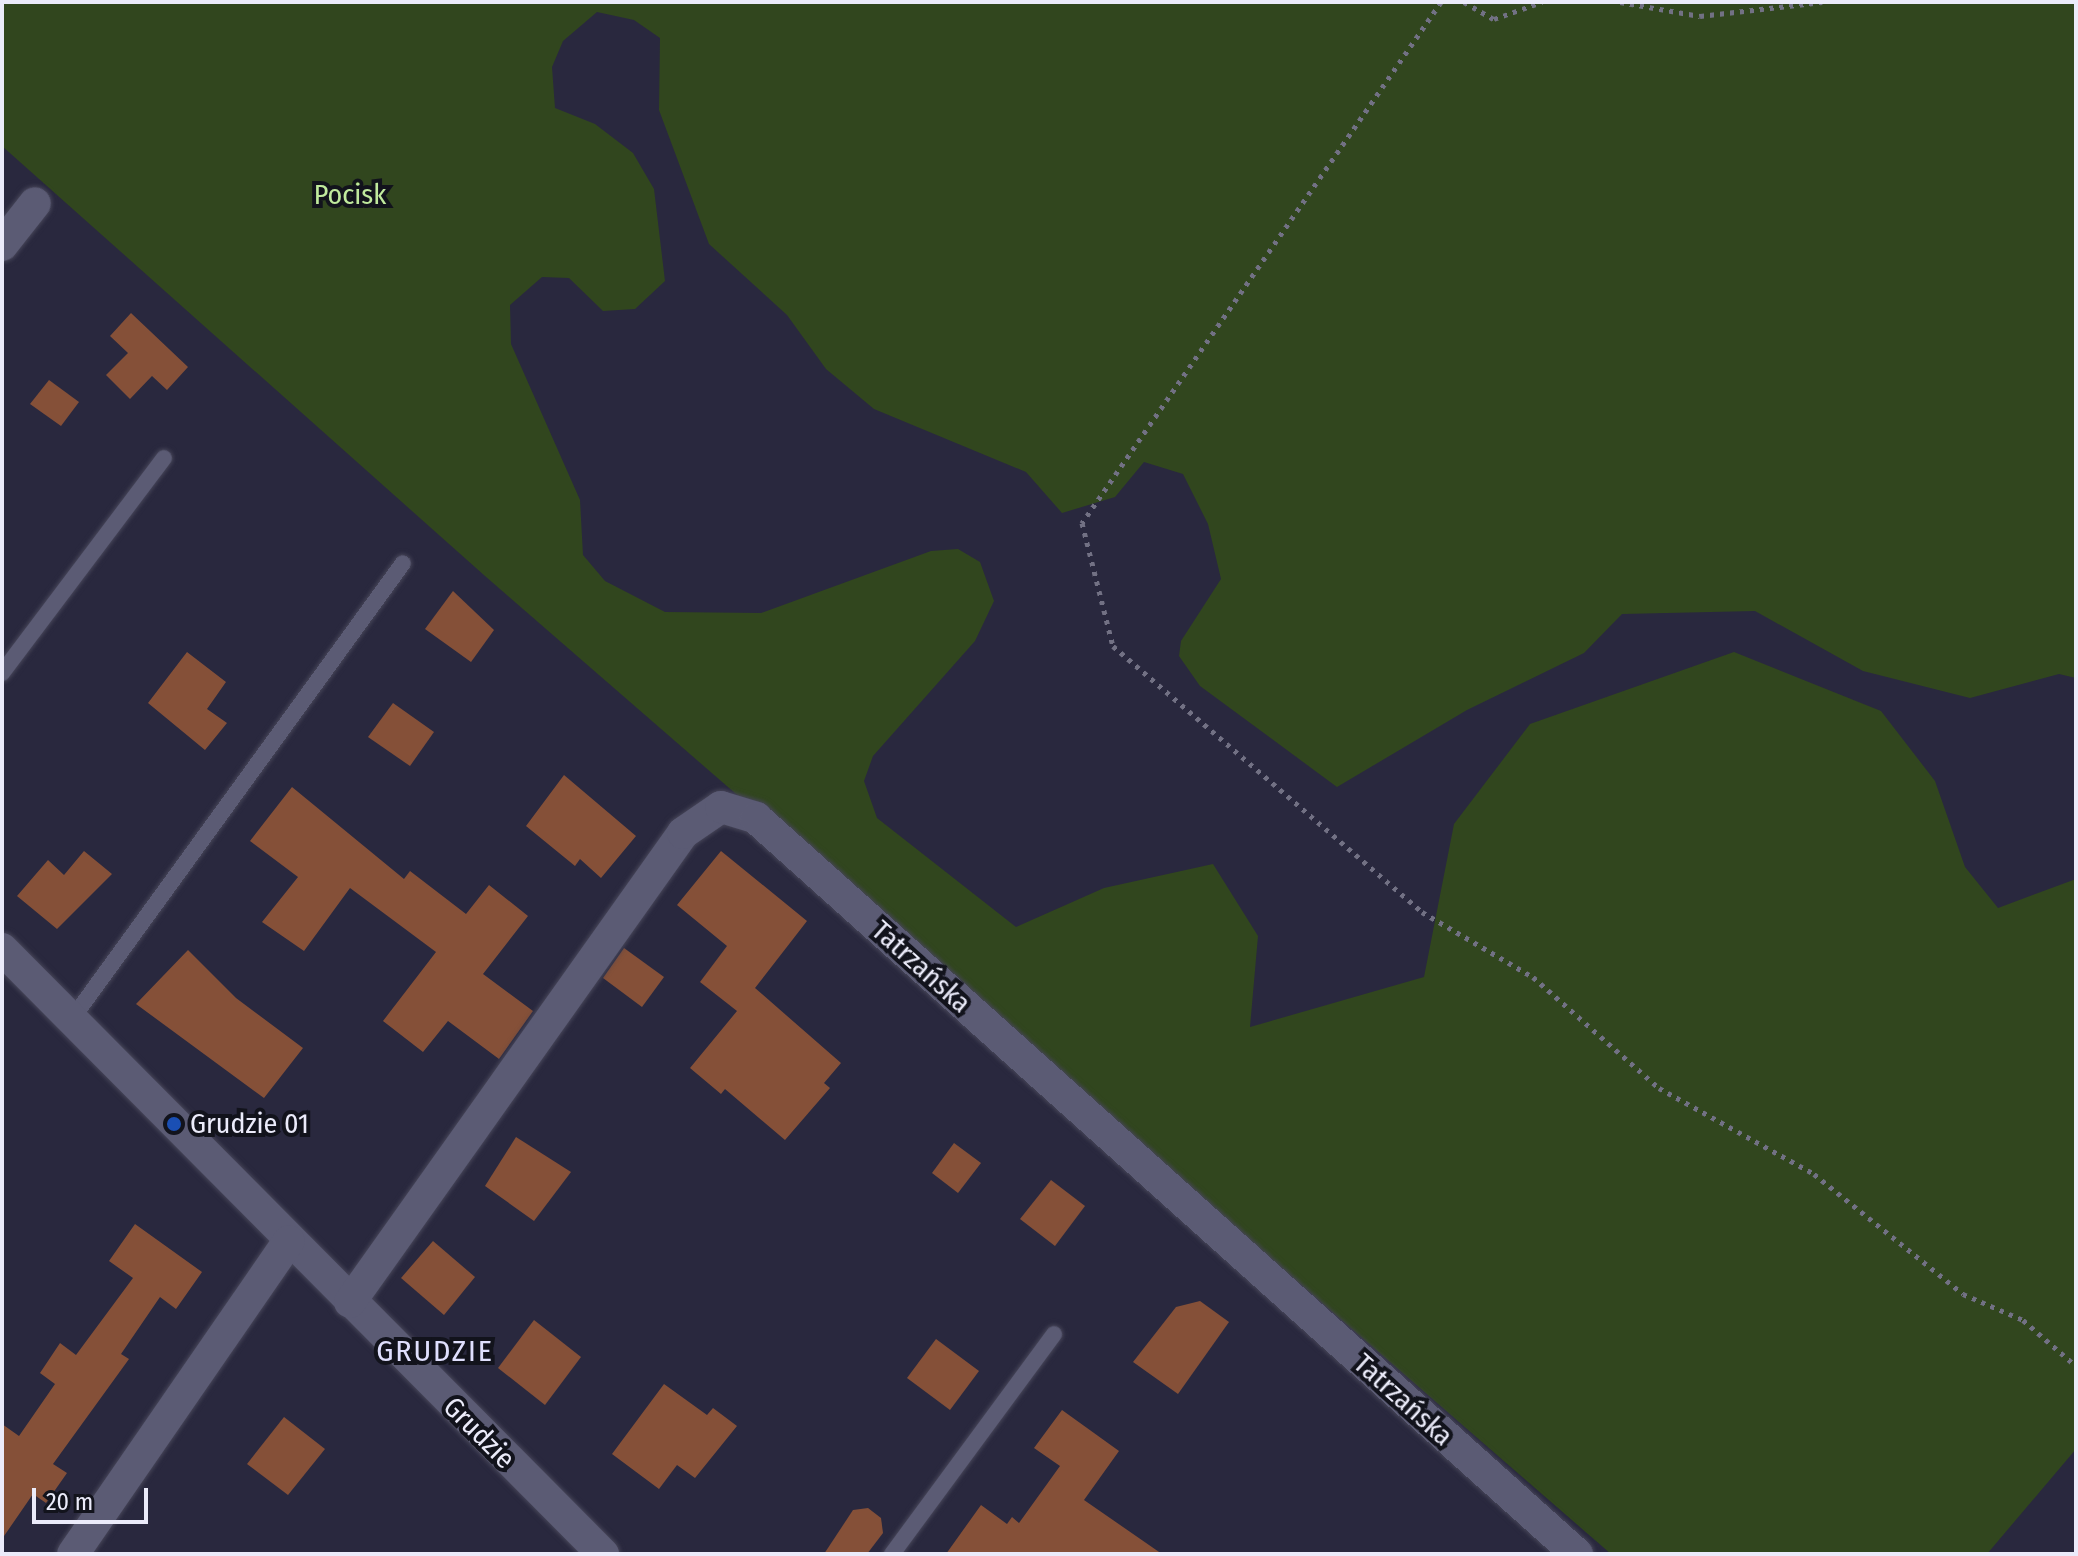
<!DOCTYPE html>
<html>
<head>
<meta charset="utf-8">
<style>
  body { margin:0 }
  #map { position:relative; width:2078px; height:1556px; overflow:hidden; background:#29283e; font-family:"Fira Sans Condensed",sans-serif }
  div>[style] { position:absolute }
  .green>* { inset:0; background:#31461e }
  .building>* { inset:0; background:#855038 }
  .path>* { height:5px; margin-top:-2.5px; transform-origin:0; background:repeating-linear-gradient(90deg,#727184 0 4px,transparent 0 10px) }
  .roads { filter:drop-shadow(0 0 2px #464558) drop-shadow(0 0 2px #464558) }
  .service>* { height:16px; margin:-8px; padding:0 8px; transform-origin:8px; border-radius:8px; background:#5b5b74 }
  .minor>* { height:32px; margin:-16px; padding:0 16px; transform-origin:16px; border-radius:16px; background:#5b5b74 }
  .dots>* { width:22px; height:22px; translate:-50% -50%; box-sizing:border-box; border:4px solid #12131c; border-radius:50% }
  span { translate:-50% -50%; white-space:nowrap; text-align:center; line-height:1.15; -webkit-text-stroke:8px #12131c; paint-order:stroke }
  .park-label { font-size:28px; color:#c0ea9d }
  .street-label { font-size:28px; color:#ebebfa }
  .poi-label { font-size:28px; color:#ebebfa }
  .left { translate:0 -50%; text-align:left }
  .neighbourhood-label { font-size:30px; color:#dfdffd; letter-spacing:2px }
  .frame { position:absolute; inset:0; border:4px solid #ebebfa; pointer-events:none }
  .scale { position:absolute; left:32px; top:1488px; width:116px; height:36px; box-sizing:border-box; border:4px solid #ebebfa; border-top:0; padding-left:10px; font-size:24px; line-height:28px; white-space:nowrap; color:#ebebfa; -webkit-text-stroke:6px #12131c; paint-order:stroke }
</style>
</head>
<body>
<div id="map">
  <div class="green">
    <div style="clip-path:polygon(2px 2px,2076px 2px,2076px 678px,2059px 674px,1970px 698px,1863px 671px,1755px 611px,1622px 614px,1584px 653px,1467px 710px,1337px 787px,1200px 686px,1179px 656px,1181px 641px,1221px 579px,1208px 524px,1183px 474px,1144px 462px,1115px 497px,1062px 513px,1026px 472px,874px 409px,826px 369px,787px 315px,709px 244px,659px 110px,660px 38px,634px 20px,597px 12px,563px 41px,552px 67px,555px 108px,595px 124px,633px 153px,654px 189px,665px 281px,635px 309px,603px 311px,569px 278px,542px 277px,510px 305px,511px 344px,580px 500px,583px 555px,605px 581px,665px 612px,761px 613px,931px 551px,958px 549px,980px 562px,994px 601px,975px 641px,873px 756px,864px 781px,877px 818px,1016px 927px,1104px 888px,1213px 864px,1258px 936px,1250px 1027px,1424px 977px,1454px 824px,1530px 724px,1734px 652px,1881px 711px,1935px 781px,1965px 867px,1998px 908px,2076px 879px,2076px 1449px,1987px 1554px,1611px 1554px,485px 576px,2px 146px)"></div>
  </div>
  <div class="building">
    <div style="clip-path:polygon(131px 313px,188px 367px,167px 390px,152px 376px,130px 399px,106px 375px,128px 353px,110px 336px)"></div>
    <div style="clip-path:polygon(49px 380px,79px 402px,61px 426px,30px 404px)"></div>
    <div style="clip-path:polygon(453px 591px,494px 630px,471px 662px,425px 629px)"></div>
    <div style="clip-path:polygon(187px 652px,226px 682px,207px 709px,227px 723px,205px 750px,148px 703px)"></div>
    <div style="clip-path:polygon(393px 703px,434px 732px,410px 766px,368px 737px)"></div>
    <div style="clip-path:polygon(564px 775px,636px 836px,601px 878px,580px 859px,575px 866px,526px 826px)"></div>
    <div style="clip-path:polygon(292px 787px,404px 879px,410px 871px,466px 914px,489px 885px,528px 916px,483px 974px,533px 1011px,499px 1059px,448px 1021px,423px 1052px,383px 1021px,436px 952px,350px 888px,304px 951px,262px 922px,298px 877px,250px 841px)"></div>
    <div style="clip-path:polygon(84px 851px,112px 874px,57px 929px,17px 896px,48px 860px,64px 875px)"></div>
    <div style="clip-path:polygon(721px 851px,807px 921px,755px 988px,841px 1063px,824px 1083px,830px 1088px,785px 1140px,725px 1089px,721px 1094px,690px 1068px,737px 1011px,700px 982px,727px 946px,677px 905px)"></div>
    <div style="clip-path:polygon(624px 948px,664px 977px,642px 1007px,603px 978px)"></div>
    <div style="clip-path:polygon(188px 950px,236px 998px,303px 1048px,264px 1098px,136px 1004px)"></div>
    <div style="clip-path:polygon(516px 1137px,571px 1172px,534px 1221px,485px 1186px)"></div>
    <div style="clip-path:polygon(954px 1143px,981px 1163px,958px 1193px,932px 1173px)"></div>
    <div style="clip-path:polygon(1051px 1180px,1085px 1206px,1055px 1246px,1020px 1219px)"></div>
    <div style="clip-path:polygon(135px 1224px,202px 1272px,176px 1309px,160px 1297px,121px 1354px,129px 1359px,53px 1464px,67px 1473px,46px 1503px,33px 1494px,2px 1539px,2px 1424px,19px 1436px,55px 1384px,40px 1373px,60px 1343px,76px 1355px,133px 1278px,109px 1261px)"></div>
    <div style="clip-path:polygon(433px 1241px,475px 1277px,444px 1315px,401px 1278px)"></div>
    <div style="clip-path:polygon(1200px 1301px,1229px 1322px,1178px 1394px,1133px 1362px,1176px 1307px)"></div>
    <div style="clip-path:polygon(534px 1320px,581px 1357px,545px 1405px,498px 1368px)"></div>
    <div style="clip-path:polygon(936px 1339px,979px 1371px,950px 1410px,907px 1378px)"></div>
    <div style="clip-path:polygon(664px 1384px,707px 1415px,713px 1408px,737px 1426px,695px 1478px,677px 1465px,659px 1489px,612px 1454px)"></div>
    <div style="clip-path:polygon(1062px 1410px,1119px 1451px,1084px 1500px,1162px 1554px,946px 1554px,981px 1505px,1007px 1524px,1012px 1517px,1019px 1523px,1060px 1466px,1034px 1448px)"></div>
    <div style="clip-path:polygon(284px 1417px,325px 1449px,288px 1495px,247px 1464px)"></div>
    <div style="clip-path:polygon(868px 1508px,881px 1518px,883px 1533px,867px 1554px,824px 1554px,853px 1510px)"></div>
  </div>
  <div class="path">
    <div style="left:1441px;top:2px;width:633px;rotate:124.57deg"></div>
    <div style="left:1082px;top:523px;width:127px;rotate:75.9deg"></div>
    <div style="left:1113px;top:646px;width:408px;rotate:40.7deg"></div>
    <div style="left:1422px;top:912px;width:129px;rotate:30.4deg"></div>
    <div style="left:1533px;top:977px;width:168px;rotate:41.4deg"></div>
    <div style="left:1659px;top:1088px;width:177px;rotate:29deg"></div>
    <div style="left:1814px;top:1174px;width:191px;rotate:38.8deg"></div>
    <div style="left:1963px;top:1294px;width:65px;rotate:23.4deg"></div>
    <div style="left:2023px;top:1320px;width:70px;rotate:41deg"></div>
    <div style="left:1464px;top:2px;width:34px;rotate:30deg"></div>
    <div style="left:1494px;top:19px;width:51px;rotate:-19.5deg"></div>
    <div style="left:1620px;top:2px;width:81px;rotate:9.9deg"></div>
    <div style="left:1700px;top:16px;width:123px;rotate:-6.5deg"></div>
  </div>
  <div class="roads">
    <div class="service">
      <div style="left:2px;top:673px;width:269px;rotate:-53deg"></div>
      <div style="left:72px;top:1019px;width:563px;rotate:-54.02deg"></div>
      <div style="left:892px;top:1554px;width:273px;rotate:-53.6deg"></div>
    </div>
    <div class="minor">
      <div style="left:2px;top:245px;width:53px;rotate:-51.8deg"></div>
      <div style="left:2px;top:949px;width:853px;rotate:45.19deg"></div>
      <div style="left:350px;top:1302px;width:575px;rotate:-54.62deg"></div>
      <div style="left:683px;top:833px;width:46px;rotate:-34.4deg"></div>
      <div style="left:721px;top:807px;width:37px;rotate:17deg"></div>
      <div style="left:756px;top:818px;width:1103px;rotate:41.88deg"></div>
      <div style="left:73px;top:1554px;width:380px;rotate:-55.4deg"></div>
    </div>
  </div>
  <div class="dots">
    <div style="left:174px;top:1124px;background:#1a4fb4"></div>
  </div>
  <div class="park-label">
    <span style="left:350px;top:195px">Pocisk</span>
  </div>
  <div class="street-label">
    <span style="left:921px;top:967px;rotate:42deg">Tatrzańska</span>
    <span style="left:1403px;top:1400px;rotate:42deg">Tatrzańska</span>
    <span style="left:479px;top:1433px;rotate:45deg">Grudzie</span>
  </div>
  <div class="poi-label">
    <span class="left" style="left:190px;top:1124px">Grudzie 01</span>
  </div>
  <div class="neighbourhood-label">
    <span style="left:435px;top:1351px">GRUDZIE</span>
  </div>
  <div class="frame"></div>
  <div class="scale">20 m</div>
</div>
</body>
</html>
